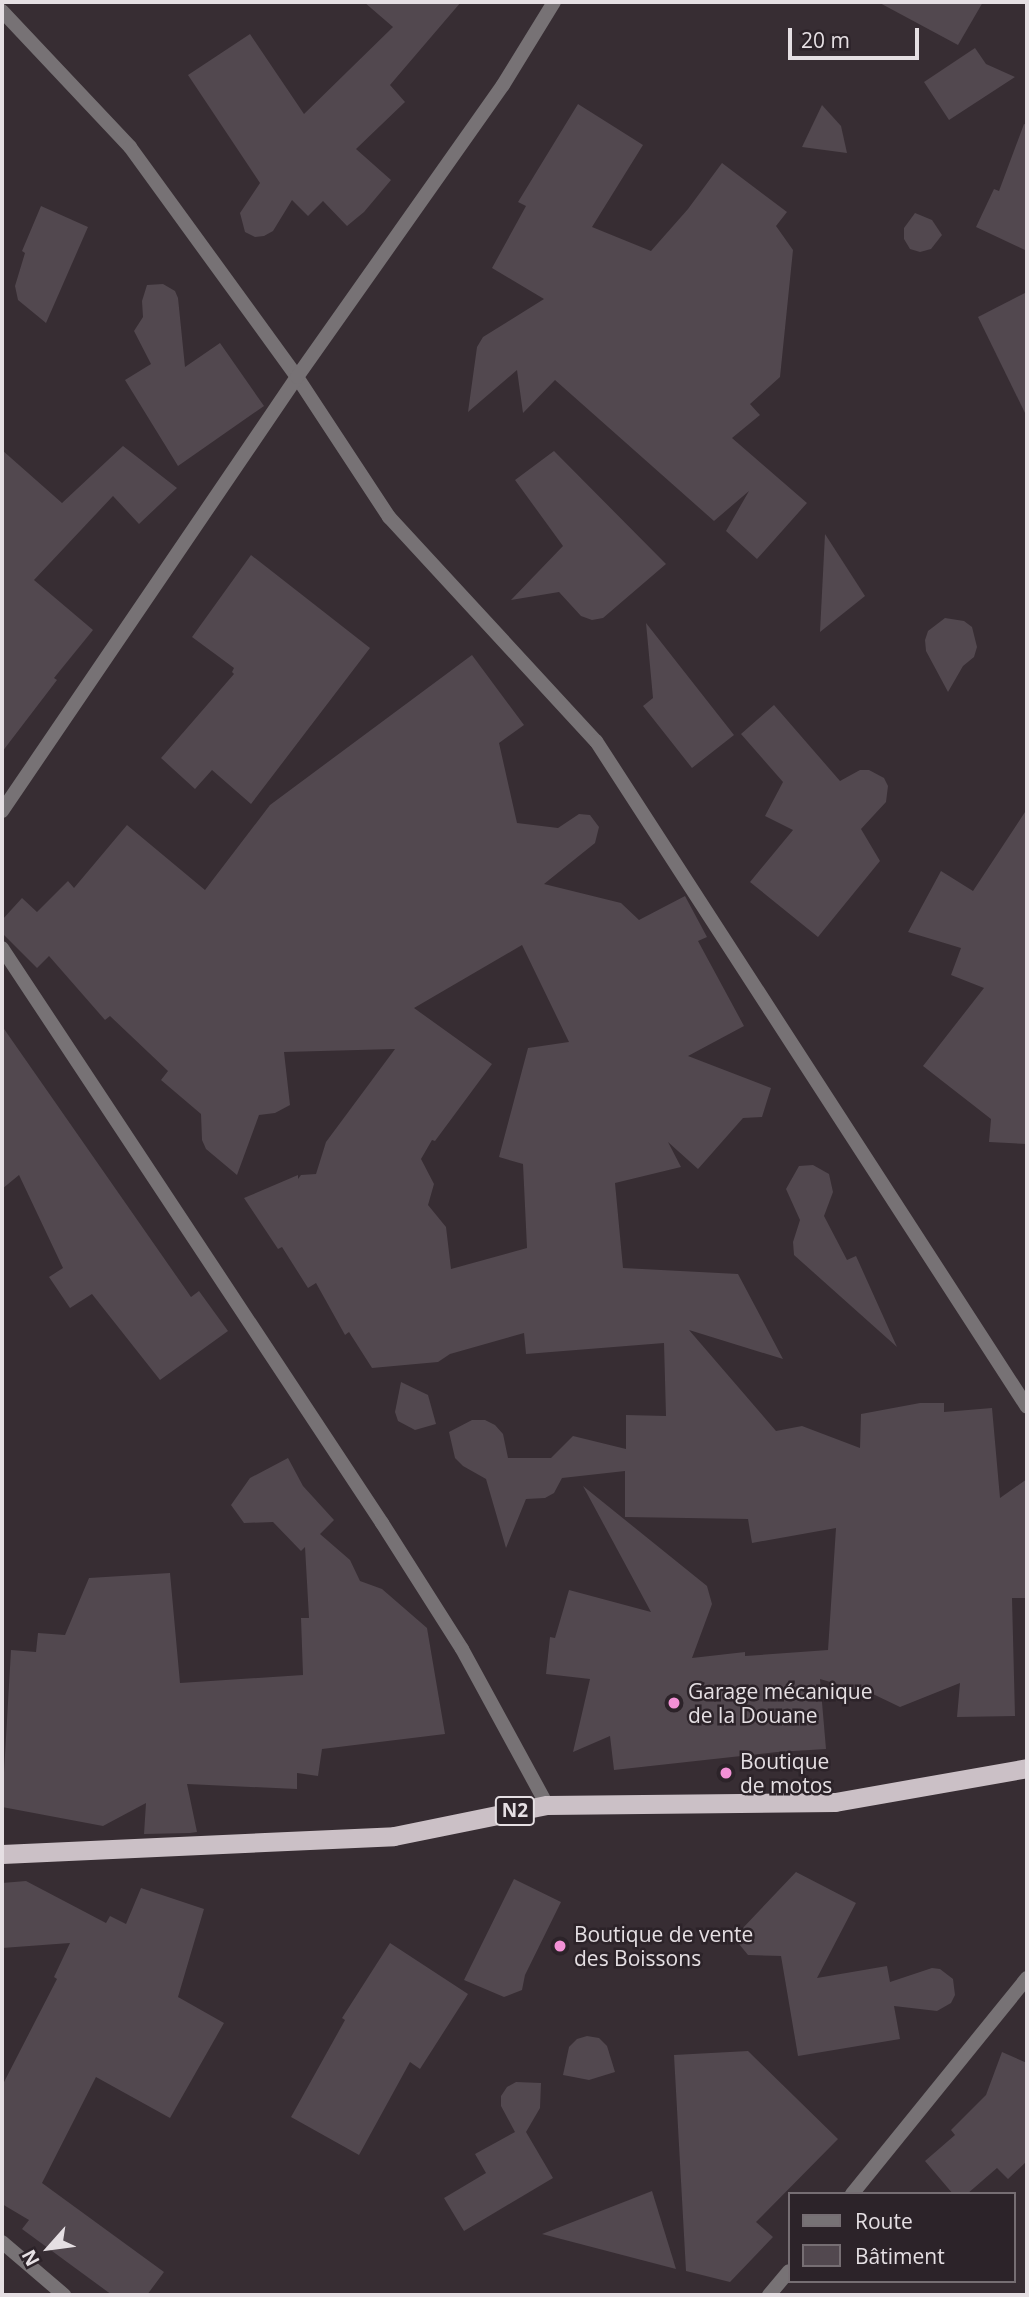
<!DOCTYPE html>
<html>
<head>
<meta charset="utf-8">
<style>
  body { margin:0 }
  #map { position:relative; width:1029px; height:2297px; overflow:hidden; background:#372d33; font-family:"Open Sans",sans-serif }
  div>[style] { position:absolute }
  .building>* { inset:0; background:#52484f }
  .minor>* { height:14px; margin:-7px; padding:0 7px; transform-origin:7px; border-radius:7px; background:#777275 }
  .trunk>* { height:19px; margin:-9.5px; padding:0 9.5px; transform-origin:9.5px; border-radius:9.5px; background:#cbc0c6 }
  .dots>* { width:19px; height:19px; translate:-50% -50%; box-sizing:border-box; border:4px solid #2c2329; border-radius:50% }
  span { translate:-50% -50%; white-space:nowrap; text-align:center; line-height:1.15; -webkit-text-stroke:5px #2c2329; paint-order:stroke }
  .shield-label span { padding:2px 5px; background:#2c2329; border:2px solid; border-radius:5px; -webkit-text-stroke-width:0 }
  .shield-label { font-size:19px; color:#e5dfe3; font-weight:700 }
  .poi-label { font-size:21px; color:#e5dfe3 }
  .left { translate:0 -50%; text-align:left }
  .frame { position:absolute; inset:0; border:4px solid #e5dfe3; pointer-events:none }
  .legend { position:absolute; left:788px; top:2192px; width:228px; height:91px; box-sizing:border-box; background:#2c2329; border:2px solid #766e73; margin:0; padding:9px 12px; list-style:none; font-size:21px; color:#e5dfe3 }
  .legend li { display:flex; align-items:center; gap:14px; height:35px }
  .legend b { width:35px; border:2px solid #766e73 }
  .north { position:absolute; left:14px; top:2213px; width:70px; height:70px; -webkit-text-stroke:5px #2c2329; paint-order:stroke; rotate:242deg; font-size:19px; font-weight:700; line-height:28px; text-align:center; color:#e5dfe3 }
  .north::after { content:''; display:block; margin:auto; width:24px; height:32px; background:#e5dfe3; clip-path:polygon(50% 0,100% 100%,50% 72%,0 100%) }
  .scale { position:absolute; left:788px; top:28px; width:131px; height:32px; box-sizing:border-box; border:4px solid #e5dfe3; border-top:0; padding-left:9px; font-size:21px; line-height:24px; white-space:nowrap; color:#e5dfe3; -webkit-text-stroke:5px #2c2329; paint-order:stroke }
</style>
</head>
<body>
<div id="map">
  <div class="building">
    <div style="clip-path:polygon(364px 2px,461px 2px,390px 85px,405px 102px,356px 149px,391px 180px,364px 212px,347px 226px,323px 201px,308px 216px,292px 200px,273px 231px,264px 236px,255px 237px,245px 232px,240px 213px,260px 183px,188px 75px,250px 34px,304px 114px,393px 27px)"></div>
    <div style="clip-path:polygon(878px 2px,983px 2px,958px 45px)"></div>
    <div style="clip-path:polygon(975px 48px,986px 64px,1015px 77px,949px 120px,924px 82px)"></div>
    <div style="clip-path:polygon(578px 104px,643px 145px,592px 227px,651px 251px,688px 209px,722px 163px,787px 212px,776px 226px,793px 250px,780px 377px,750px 404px,760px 415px,732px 438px,807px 503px,757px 559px,726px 531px,749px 491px,714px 521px,555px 380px,523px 413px,517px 370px,468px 412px,477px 347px,483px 337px,544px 299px,492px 268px,526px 206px,518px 202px)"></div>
    <div style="clip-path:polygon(822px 105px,841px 126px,847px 153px,802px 147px)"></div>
    <div style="clip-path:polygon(1024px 124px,1027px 125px,1027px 251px,976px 227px,994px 189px,999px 191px)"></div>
    <div style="clip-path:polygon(41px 206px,88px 227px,46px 323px,18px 300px,15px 286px,25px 253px,22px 251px)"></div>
    <div style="clip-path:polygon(915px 213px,932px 220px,942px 235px,931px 249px,920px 252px,910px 249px,904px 239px,904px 228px)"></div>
    <div style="clip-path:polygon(163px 284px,175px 291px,178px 298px,185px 367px,220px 343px,264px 406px,178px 466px,125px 380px,151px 364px,134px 331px,143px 317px,142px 301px,147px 285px)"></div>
    <div style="clip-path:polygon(1027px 292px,1027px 417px,978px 317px)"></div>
    <div style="clip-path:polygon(123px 446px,177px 488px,139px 524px,113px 496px,34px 580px,93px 630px,54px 678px,57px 680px,2px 752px,2px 450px,62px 503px)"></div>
    <div style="clip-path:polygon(554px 451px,666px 564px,603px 618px,592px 620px,581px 616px,559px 592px,511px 600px,563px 546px,515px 480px)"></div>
    <div style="clip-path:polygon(825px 534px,865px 596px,820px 632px)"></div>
    <div style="clip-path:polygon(251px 555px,370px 648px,251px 804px,212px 770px,195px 789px,161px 758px,234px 674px,232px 672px,234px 668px,192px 637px)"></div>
    <div style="clip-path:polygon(945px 618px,964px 621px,972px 627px,977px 647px,974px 657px,963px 666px,948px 692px,926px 651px,925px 640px,928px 631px)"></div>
    <div style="clip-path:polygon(646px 623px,734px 735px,692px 768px,643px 706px,653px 698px)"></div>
    <div style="clip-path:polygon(evenodd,472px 655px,524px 725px,499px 743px,517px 823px,558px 828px,579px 814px,590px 815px,599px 827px,595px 843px,544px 884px,621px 903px,639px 920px,685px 896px,707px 937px,698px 941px,744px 1026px,688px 1056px,771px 1088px,762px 1117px,743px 1118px,698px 1169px,668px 1142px,681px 1167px,615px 1183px,623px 1268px,738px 1274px,783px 1359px,689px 1330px,776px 1431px,802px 1426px,860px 1448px,861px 1414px,920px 1403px,944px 1403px,944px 1412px,992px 1408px,1000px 1498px,1027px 1479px,1027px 1598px,1012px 1598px,1015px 1716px,957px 1717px,960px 1683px,900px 1707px,875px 1695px,820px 1679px,826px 1749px,777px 1752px,614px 1770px,610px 1736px,573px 1752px,590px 1679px,546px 1674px,550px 1637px,555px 1638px,569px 1590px,651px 1612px,583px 1486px,707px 1586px,712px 1604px,692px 1658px,745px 1652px,745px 1656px,828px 1650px,836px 1528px,752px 1543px,748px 1519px,625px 1517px,625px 1471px,562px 1478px,554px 1493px,545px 1498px,526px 1499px,506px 1548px,486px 1479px,463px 1466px,455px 1458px,449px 1432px,472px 1420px,485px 1420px,495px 1425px,503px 1434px,508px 1458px,551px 1458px,573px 1436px,626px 1449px,626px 1415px,666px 1416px,664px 1343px,526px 1354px,524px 1333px,450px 1354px,438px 1362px,372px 1368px,349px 1332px,345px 1335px,316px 1283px,308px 1288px,282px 1247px,278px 1249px,244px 1198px,298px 1175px,298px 1179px,301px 1175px,316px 1174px,326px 1142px,395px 1049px,284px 1052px,290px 1105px,275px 1113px,259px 1115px,237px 1175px,206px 1149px,202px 1140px,201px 1114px,161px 1080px,168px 1071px,110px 1016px,105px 1020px,49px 956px,37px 968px,2px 933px,2px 920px,22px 898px,37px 912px,68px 881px,74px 888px,127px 825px,205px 890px,270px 805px,472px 655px,522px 945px,569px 1042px,528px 1048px,499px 1157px,523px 1164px,527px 1248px,451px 1269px,446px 1227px,428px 1205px,434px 1184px,421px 1159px,432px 1140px,435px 1141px,492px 1064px,414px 1008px,522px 945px)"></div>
    <div style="clip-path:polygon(774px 705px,840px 781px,860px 770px,869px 770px,884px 778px,888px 786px,886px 802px,861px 829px,880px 861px,818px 937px,750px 882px,793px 830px,765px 816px,783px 782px,741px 734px)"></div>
    <div style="clip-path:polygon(1027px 809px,1027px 1144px,989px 1142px,991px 1119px,923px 1066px,984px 988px,951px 975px,961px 948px,908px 932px,941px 871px,973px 891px)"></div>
    <div style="clip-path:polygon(2px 1026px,191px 1297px,199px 1291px,228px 1331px,160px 1380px,92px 1294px,70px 1308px,49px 1277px,63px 1268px,19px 1175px,2px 1189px)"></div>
    <div style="clip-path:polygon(813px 1165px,829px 1174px,833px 1192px,824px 1216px,847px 1260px,856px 1256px,897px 1347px,794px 1255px,793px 1242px,800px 1220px,786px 1189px,799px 1166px)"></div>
    <div style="clip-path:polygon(401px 1382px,428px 1395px,436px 1424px,415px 1430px,398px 1421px,395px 1412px)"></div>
    <div style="clip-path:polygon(288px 1458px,303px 1486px,334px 1520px,320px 1534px,350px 1560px,360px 1581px,382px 1589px,427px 1628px,445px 1734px,322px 1749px,318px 1776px,297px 1773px,297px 1789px,187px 1784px,197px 1832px,190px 1833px,144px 1834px,146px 1803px,103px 1826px,2px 1807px,11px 1650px,36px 1652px,38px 1633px,65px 1635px,89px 1578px,170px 1573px,180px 1683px,303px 1675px,301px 1618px,309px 1618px,305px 1547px,301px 1551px,273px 1522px,244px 1523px,231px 1505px,250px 1478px)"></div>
    <div style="clip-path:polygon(796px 1872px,856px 1903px,817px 1978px,887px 1966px,890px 1982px,932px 1968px,940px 1969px,953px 1979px,955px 1995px,951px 2003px,937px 2011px,894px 2006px,900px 2039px,798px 2056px,781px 1956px,748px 1955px,739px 1944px,739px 1937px,741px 1930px)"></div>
    <div style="clip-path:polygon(514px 1879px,561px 1902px,525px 1975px,522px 1990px,504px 1997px,464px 1980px)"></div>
    <div style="clip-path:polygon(26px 1881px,106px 1923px,110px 1916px,126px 1924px,141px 1888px,204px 1909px,178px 1997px,224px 2023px,170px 2118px,96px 2077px,42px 2183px,164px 2272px,147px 2295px,112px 2295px,22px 2229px,29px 2220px,2px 2204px,2px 2086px,57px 1979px,54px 1977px,70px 1943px,2px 1948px,2px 1883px)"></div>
    <div style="clip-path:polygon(390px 1943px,468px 1994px,420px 2069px,410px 2062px,359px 2155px,291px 2117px,345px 2020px,342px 2018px)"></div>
    <div style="clip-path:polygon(587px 2036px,599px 2038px,607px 2046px,615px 2072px,589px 2080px,563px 2075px,569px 2047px,577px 2039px)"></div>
    <div style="clip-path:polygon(748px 2051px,838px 2139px,756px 2222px,773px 2237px,730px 2282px,686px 2271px,674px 2055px)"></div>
    <div style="clip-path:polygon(1002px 2052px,1027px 2063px,1027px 2161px,1008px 2179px,997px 2168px,967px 2194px,953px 2194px,925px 2161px,955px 2135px,951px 2130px,986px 2095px)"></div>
    <div style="clip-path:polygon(516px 2082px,541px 2083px,540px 2108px,526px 2132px,553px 2178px,464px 2231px,444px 2198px,486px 2173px,475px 2154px,515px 2132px,501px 2106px,501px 2096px,507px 2087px)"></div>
    <div style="clip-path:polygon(652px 2191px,676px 2269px,542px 2234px)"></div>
  </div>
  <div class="minor">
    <div style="left:2px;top:11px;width:187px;rotate:46.7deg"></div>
    <div style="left:130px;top:147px;width:284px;rotate:54deg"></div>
    <div style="left:297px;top:377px;width:168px;rotate:56.7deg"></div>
    <div style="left:389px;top:517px;width:305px;rotate:47.3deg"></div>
    <div style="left:596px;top:741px;width:793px;rotate:57.09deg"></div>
    <div style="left:2px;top:811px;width:525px;rotate:-55.8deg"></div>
    <div style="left:297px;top:377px;width:357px;rotate:-54.8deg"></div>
    <div style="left:503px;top:85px;width:97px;rotate:-58.4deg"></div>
    <div style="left:2px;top:948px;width:689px;rotate:56.54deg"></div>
    <div style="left:382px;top:1523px;width:149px;rotate:57.6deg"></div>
    <div style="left:462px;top:1649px;width:178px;rotate:61.4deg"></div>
    <div style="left:852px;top:2194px;width:278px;rotate:-51deg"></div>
    <div style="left:2px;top:2242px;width:82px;rotate:40.5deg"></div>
    <div style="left:769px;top:2295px;width:31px;rotate:-50deg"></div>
  </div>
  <div class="trunk">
    <div style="left:2px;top:1854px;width:392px;rotate:-2.6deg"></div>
    <div style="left:394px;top:1836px;width:156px;rotate:-11.5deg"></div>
    <div style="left:547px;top:1805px;width:288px;rotate:-0.6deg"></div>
    <div style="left:835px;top:1802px;width:195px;rotate:-10deg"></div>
  </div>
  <div class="dots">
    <div style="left:674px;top:1703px;background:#f391d6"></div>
    <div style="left:726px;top:1773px;background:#f391d6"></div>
    <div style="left:560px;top:1946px;background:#f391d6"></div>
  </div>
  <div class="shield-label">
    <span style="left:515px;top:1811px">N2</span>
  </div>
  <div class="poi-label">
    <span class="left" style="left:688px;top:1703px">Garage mécanique<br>de la Douane</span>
    <span class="left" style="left:740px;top:1773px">Boutique<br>de motos</span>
    <span class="left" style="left:574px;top:1946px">Boutique de vente<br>des Boissons</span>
  </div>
  <div class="frame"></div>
  <ul class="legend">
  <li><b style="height:9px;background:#777275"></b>Route</li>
  <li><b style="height:19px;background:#52484f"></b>Bâtiment</li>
  </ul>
  <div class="north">N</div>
  <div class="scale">20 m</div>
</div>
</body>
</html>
